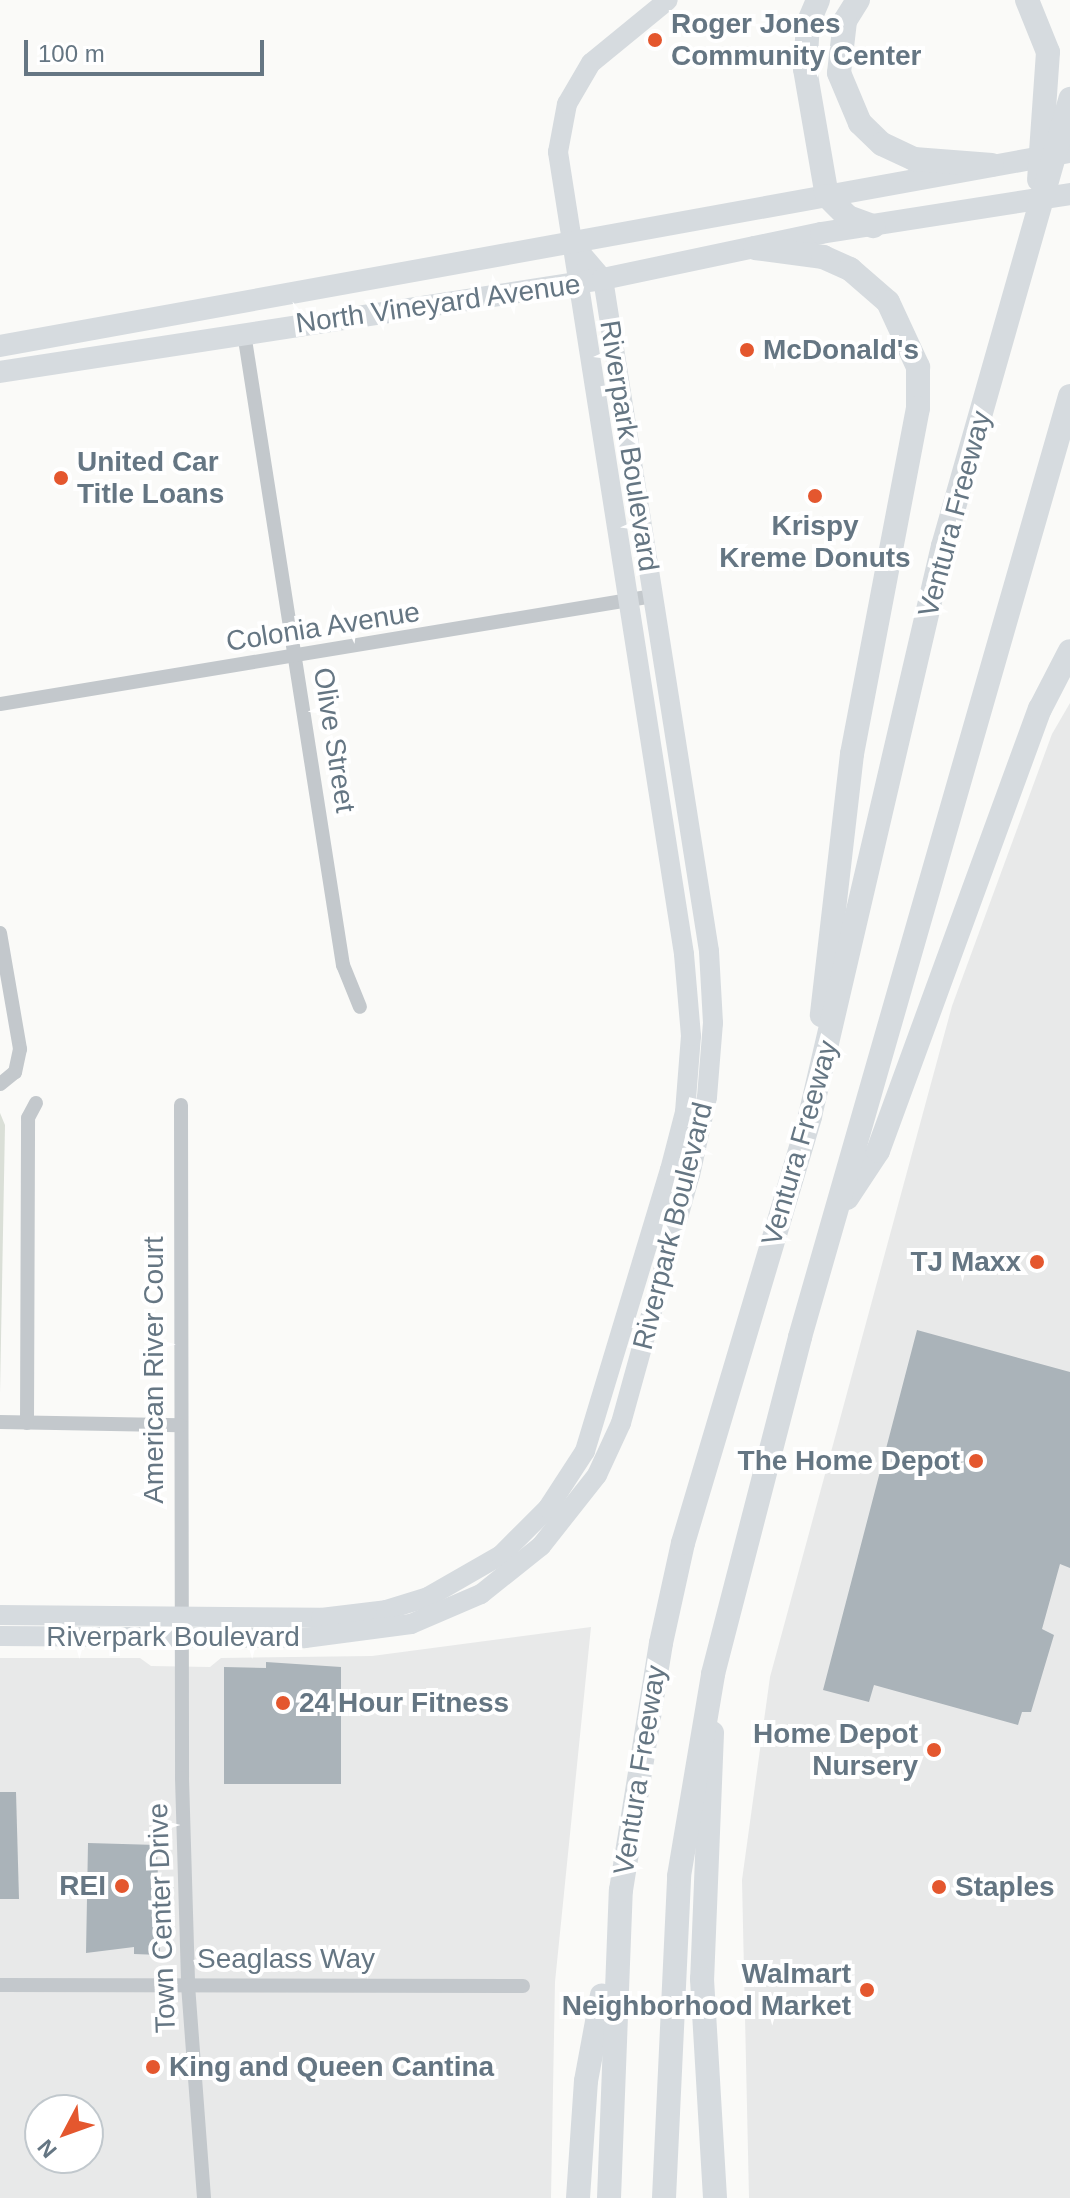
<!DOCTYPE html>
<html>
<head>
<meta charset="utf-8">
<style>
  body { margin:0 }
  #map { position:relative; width:1070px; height:2198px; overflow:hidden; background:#fafaf8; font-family:Helvetica,sans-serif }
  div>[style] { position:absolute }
  .built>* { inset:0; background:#e8e9e9 }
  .green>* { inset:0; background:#dadfd7 }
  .building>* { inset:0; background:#aab3b9 }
  .street>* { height:14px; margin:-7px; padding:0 7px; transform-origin:7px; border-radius:7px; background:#c3c8cc }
  .secondary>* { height:20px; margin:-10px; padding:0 10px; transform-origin:10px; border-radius:10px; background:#d6dbdf }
  .primary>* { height:22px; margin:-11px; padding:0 11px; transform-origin:11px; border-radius:11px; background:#d6dbdf }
  .highway>* { height:24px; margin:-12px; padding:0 12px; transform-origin:12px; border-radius:12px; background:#d6dbdf }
  .dots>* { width:22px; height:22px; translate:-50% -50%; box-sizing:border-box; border:4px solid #fff; border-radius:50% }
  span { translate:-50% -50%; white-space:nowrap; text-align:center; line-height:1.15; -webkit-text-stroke:8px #fff; paint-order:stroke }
  .poi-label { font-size:28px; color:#657683; font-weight:700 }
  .left { translate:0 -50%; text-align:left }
  .right { translate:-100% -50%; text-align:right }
  .street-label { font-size:28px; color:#657683 }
  .north { position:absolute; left:24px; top:2094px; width:80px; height:80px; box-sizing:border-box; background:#fff; border:2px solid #c1c8cd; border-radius:50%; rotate:229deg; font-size:22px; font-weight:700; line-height:32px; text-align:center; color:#657683 }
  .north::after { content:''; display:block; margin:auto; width:28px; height:36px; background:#e4572e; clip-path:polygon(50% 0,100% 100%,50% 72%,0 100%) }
  .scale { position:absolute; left:24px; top:40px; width:240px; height:36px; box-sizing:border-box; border:4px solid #657683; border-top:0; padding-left:10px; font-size:24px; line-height:28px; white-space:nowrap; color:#657683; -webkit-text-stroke:6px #fff; paint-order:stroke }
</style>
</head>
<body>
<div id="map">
  <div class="built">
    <div style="clip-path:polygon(1070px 703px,1070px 2198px,749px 2198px,742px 1880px,770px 1677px,952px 1006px,1052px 734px)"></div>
    <div style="clip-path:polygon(evenodd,591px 1627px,555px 1982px,551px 2198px,0 2198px,0 1658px,140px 1658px,151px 1666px,210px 1667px,221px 1658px,372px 1656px,591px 1627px,40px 2110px,88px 2110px,88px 2158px,40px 2158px,40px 2110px)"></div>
  </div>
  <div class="green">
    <div style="clip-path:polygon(0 1113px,5px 1125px,0 1393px)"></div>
  </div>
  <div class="building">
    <div style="clip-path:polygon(917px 1330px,1070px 1372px,1070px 1568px,1060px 1564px,1042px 1629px,1054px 1635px,1031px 1712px,1022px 1712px,1018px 1725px,874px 1685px,869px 1702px,823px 1690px)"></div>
    <div style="clip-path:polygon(266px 1662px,341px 1667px,341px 1784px,224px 1784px,224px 1667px,266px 1668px)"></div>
    <div style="clip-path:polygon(0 1792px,16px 1792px,19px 1899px,0 1899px)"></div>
    <div style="clip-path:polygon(88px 1843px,157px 1845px,160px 1955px,134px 1954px,134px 1947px,86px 1953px)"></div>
  </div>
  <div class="street">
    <div style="left:244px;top:333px;width:640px;rotate:81.1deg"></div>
    <div style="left:343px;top:965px;width:45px;rotate:68deg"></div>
    <div style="left:0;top:704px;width:662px;rotate:-9.39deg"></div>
    <div style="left:0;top:933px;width:118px;rotate:80.2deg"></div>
    <div style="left:20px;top:1049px;width:24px;rotate:102deg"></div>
    <div style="left:15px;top:1072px;width:19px;rotate:141deg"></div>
    <div style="left:181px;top:1105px;width:673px;rotate:89.91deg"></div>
    <div style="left:182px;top:1778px;width:207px;rotate:88.3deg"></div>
    <div style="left:188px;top:1985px;width:214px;rotate:85.7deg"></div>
    <div style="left:0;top:1422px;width:180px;rotate:1deg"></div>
    <div style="left:27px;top:1423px;width:305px;rotate:-89.8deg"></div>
    <div style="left:28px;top:1118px;width:17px;rotate:-62deg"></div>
    <div style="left:0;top:1985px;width:523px;rotate:0.11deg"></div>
  </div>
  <div class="secondary">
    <div style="left:0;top:1615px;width:321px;rotate:0.5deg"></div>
    <div style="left:321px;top:1618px;width:65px;rotate:-7deg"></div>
    <div style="left:386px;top:1610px;width:44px;rotate:-17.2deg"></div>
    <div style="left:428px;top:1597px;width:84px;rotate:-29.9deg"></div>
    <div style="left:501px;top:1555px;width:66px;rotate:-45deg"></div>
    <div style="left:548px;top:1508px;width:68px;rotate:-57deg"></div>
    <div style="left:585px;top:1451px;width:294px;rotate:-73.2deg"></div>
    <div style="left:670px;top:1170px;width:60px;rotate:-75.5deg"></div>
    <div style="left:685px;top:1112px;width:76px;rotate:-85.5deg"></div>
    <div style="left:691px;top:1036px;width:82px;rotate:-94.9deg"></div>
    <div style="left:684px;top:954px;width:812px;rotate:-98.93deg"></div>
    <div style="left:558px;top:152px;width:49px;rotate:-79.4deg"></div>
    <div style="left:567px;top:104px;width:48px;rotate:-59.7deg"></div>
    <div style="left:591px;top:63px;width:99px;rotate:-39.3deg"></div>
    <div style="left:0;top:1636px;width:305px;rotate:0.4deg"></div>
    <div style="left:305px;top:1638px;width:107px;rotate:-7.5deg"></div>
    <div style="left:411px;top:1624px;width:76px;rotate:-23.2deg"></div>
    <div style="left:481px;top:1594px;width:77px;rotate:-38.7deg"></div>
    <div style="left:541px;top:1546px;width:90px;rotate:-51.7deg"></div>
    <div style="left:597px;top:1475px;width:57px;rotate:-65.2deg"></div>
    <div style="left:621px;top:1423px;width:257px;rotate:-74.5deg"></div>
    <div style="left:690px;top:1175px;width:80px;rotate:-77.7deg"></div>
    <div style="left:707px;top:1097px;width:74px;rotate:-85.4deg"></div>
    <div style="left:713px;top:1023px;width:72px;rotate:-93.2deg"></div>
    <div style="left:709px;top:951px;width:680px;rotate:-98.96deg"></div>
    <div style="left:603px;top:279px;width:45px;rotate:-130.5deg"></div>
  </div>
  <div class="primary">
    <div style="left:0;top:346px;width:1087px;rotate:-10.28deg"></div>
    <div style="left:0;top:372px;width:610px;rotate:-8.77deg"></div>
    <div style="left:603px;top:279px;width:223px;rotate:-11.9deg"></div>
    <div style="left:821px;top:233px;width:252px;rotate:-8.9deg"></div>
  </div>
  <div class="highway">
    <div style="left:818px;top:0;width:26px;rotate:113deg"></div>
    <div style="left:808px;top:24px;width:45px;rotate:93.8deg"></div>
    <div style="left:805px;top:69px;width:129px;rotate:80.2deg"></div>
    <div style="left:827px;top:196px;width:30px;rotate:45deg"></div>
    <div style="left:848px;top:217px;width:27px;rotate:20deg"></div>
    <div style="left:858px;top:0;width:25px;rotate:122deg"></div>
    <div style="left:845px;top:21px;width:52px;rotate:96.6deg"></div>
    <div style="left:839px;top:73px;width:54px;rotate:67.2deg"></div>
    <div style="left:860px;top:123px;width:30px;rotate:44deg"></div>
    <div style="left:882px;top:144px;width:35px;rotate:25deg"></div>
    <div style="left:914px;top:159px;width:78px;rotate:4.4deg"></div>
    <div style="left:1027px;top:0;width:56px;rotate:68deg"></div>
    <div style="left:1048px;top:52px;width:128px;rotate:94deg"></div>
    <div style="left:755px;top:248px;width:69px;rotate:7.5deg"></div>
    <div style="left:823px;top:257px;width:30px;rotate:24deg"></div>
    <div style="left:850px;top:269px;width:50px;rotate:41deg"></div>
    <div style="left:888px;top:302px;width:72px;rotate:65.2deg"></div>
    <div style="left:918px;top:367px;width:41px;rotate:90deg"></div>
    <div style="left:918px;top:408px;width:352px;rotate:100.8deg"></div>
    <div style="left:852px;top:754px;width:263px;rotate:96.6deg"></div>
    <div style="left:847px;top:1198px;width:56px;rotate:-56.6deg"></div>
    <div style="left:878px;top:1151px;width:471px;rotate:-69.9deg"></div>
    <div style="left:1040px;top:709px;width:65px;rotate:-62.7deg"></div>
    <div style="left:712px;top:1733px;width:246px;rotate:92.3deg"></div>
    <div style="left:702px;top:1979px;width:219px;rotate:86.6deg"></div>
    <div style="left:578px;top:2198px;width:117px;rotate:-86.1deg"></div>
    <div style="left:586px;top:2081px;width:87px;rotate:-79.5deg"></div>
    <div style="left:609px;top:2198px;width:308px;rotate:-87.8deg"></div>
    <div style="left:621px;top:1890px;width:250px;rotate:-80.8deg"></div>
    <div style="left:661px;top:1643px;width:102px;rotate:-77.6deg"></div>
    <div style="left:683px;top:1543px;width:445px;rotate:-73.4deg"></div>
    <div style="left:810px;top:1116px;width:585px;rotate:-76.87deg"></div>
    <div style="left:943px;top:546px;width:465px;rotate:-74.1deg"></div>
    <div style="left:664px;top:2198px;width:322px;rotate:-87.3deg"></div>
    <div style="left:679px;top:1876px;width:205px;rotate:-80.4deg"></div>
    <div style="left:713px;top:1674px;width:348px;rotate:-75.5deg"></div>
    <div style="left:800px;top:1337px;width:979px;rotate:-73.99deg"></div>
  </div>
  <div class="dots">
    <div style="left:655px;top:40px;background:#e4572e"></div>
    <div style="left:747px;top:350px;background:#e4572e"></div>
    <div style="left:61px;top:478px;background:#e4572e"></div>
    <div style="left:815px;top:496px;background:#e4572e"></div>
    <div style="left:1037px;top:1262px;background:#e4572e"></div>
    <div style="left:976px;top:1461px;background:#e4572e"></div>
    <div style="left:283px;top:1703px;background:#e4572e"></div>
    <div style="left:934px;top:1750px;background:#e4572e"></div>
    <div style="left:122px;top:1886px;background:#e4572e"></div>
    <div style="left:939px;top:1887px;background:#e4572e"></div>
    <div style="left:867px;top:1990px;background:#e4572e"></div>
    <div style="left:153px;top:2067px;background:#e4572e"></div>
  </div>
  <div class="poi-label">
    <span class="left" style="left:671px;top:40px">Roger Jones<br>Community Center</span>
    <span class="left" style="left:763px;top:350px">McDonald's</span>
    <span class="left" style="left:77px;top:478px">United Car<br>Title Loans</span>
    <span style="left:815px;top:542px">Krispy<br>Kreme Donuts</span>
    <span class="right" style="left:1021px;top:1262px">TJ Maxx</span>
    <span class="right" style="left:960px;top:1461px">The Home Depot</span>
    <span class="left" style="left:299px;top:1703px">24 Hour Fitness</span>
    <span class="right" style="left:918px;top:1750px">Home Depot<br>Nursery</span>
    <span class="right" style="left:106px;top:1886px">REI</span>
    <span class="left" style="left:955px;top:1887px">Staples</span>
    <span class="right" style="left:851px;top:1990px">Walmart<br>Neighborhood Market</span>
    <span class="left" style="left:169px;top:2067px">King and Queen Cantina</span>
  </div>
  <div class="street-label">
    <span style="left:438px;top:304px;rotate:-8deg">North Vineyard Avenue</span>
    <span style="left:629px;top:446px;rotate:81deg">Riverpark Boulevard</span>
    <span style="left:955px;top:514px;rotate:-75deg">Ventura Freeway</span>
    <span style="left:323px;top:627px;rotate:-9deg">Colonia Avenue</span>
    <span style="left:334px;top:740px;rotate:81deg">Olive Street</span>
    <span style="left:800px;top:1143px;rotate:-74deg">Ventura Freeway</span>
    <span style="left:673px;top:1226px;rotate:-76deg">Riverpark Boulevard</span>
    <span style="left:154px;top:1370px;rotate:-90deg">American River Court</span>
    <span style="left:173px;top:1637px">Riverpark Boulevard</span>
    <span style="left:640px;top:1770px;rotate:-81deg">Ventura Freeway</span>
    <span style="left:162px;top:1918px;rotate:-92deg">Town Center Drive</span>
    <span style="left:286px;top:1959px">Seaglass Way</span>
  </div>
  <div class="north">N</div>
  <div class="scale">100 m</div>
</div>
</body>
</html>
